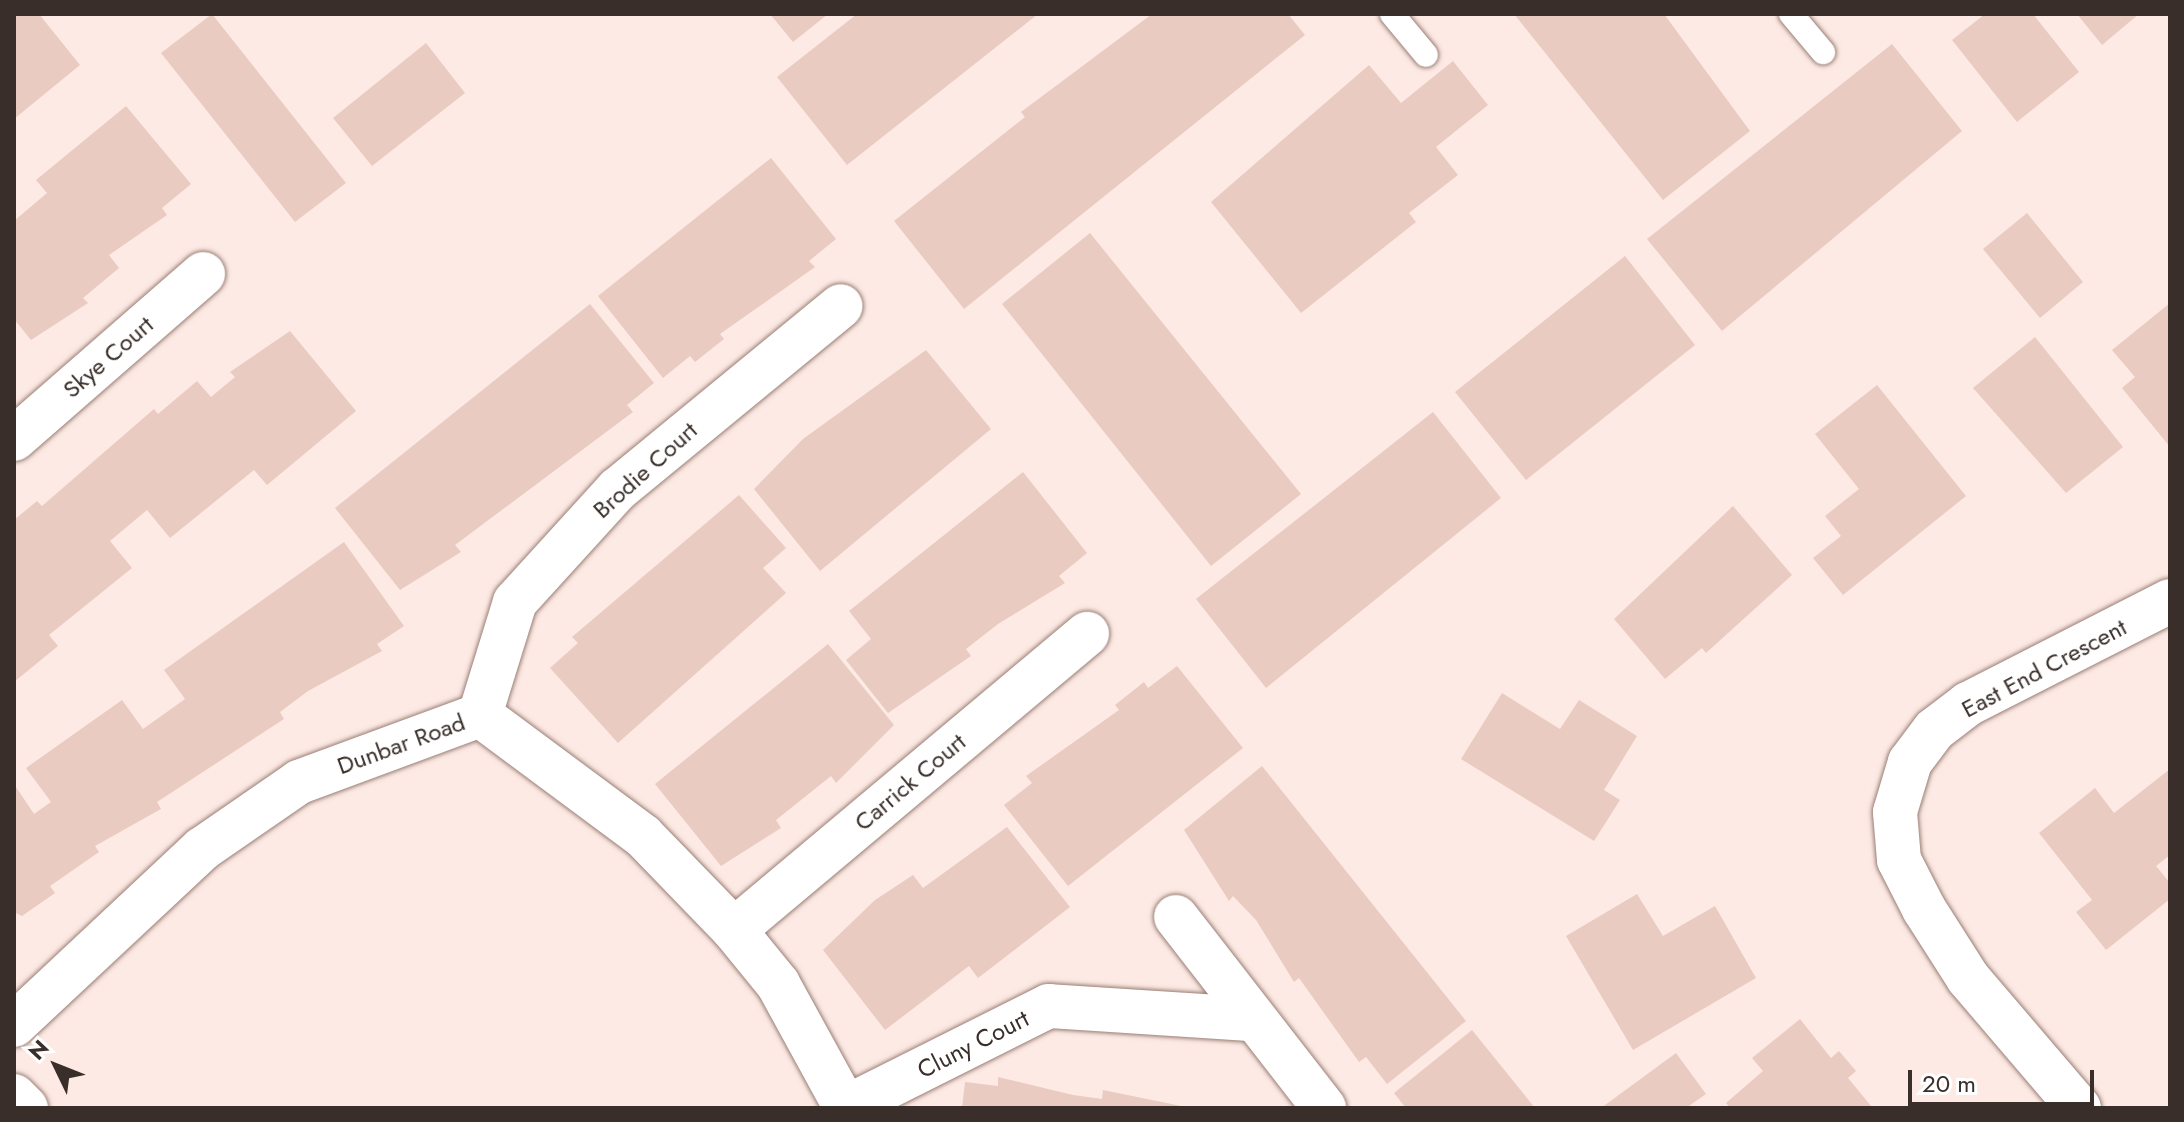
<!DOCTYPE html>
<html>
<head>
<meta charset="utf-8">
<style>
  body { margin:0 }
  #map { position:relative; width:2184px; height:1122px; overflow:hidden; background:#fdeae4; font-family:Jost,sans-serif }
  div>[style] { position:absolute }
  .building>* { inset:0; background:#e9cbc1 }
  .roads { filter:drop-shadow(0 0 2px #997e75) drop-shadow(0 0 2px #997e75) }
  .lane>* { height:24px; margin:-12px; padding:0 12px; transform-origin:12px; border-radius:12px; background:#fff }
  .street>* { height:44px; margin:-22px; padding:0 22px; transform-origin:22px; border-radius:22px; background:#fff }
  span { translate:-50% -50%; white-space:nowrap; text-align:center; line-height:1.15; -webkit-text-stroke:6px #fff; paint-order:stroke }
  .street-label { font-size:24px; color:#392e2a }
  .frame { position:absolute; inset:0; border:16px solid #392e2a; pointer-events:none }
  .north { position:absolute; left:16px; top:1026px; width:80px; height:80px; -webkit-text-stroke:6px #fff; paint-order:stroke; rotate:313deg; font-size:22px; font-weight:700; line-height:32px; text-align:center; color:#392e2a }
  .north::after { content:''; display:block; margin:auto; width:28px; height:36px; background:#392e2a; clip-path:polygon(50% 0,100% 100%,50% 72%,0 100%) }
  .scale { position:absolute; left:1908px; top:1070px; width:186px; height:36px; box-sizing:border-box; border:4px solid #392e2a; border-top:0; padding-left:10px; font-size:24px; line-height:28px; white-space:nowrap; color:#392e2a; -webkit-text-stroke:6px #fff; paint-order:stroke }
</style>
</head>
<body>
<div id="map">
  <div class="building">
    <div style="clip-path:polygon(14px 14px,39px 14px,80px 65px,14px 119px)"></div>
    <div style="clip-path:polygon(212px 14px,346px 183px,295px 222px,161px 53px)"></div>
    <div style="clip-path:polygon(770px 14px,828px 14px,793px 42px)"></div>
    <div style="clip-path:polygon(857px 14px,1038px 14px,847px 165px,777px 77px)"></div>
    <div style="clip-path:polygon(1152px 14px,1288px 14px,1305px 35px,964px 309px,894px 221px,1025px 117px,1021px 112px)"></div>
    <div style="clip-path:polygon(1514px 14px,1664px 14px,1750px 131px,1663px 200px)"></div>
    <div style="clip-path:polygon(1985px 14px,2033px 14px,2079px 72px,2017px 122px,1952px 40px)"></div>
    <div style="clip-path:polygon(2077px 14px,2139px 14px,2102px 45px)"></div>
    <div style="clip-path:polygon(426px 43px,465px 93px,372px 166px,333px 118px)"></div>
    <div style="clip-path:polygon(1892px 44px,1962px 131px,1722px 331px,1647px 239px)"></div>
    <div style="clip-path:polygon(1453px 61px,1488px 105px,1436px 147px,1458px 175px,1409px 213px,1416px 222px,1301px 313px,1211px 202px,1369px 65px,1401px 103px)"></div>
    <div style="clip-path:polygon(126px 106px,191px 184px,162px 208px,167px 215px,109px 255px,119px 268px,83px 298px,88px 303px,31px 340px,14px 319px,14px 221px,47px 193px,36px 180px)"></div>
    <div style="clip-path:polygon(771px 158px,836px 239px,809px 261px,815px 267px,720px 334px,724px 339px,695px 362px,690px 356px,663px 378px,598px 296px)"></div>
    <div style="clip-path:polygon(2027px 213px,2083px 282px,2040px 318px,1983px 249px)"></div>
    <div style="clip-path:polygon(1090px 233px,1301px 494px,1211px 566px,1002px 304px)"></div>
    <div style="clip-path:polygon(1625px 256px,1695px 345px,1526px 480px,1455px 392px)"></div>
    <div style="clip-path:polygon(2170px 303px,2170px 447px,2122px 388px,2135px 377px,2112px 350px)"></div>
    <div style="clip-path:polygon(590px 304px,654px 383px,627px 405px,633px 412px,455px 545px,461px 552px,400px 590px,335px 508px)"></div>
    <div style="clip-path:polygon(290px 331px,356px 411px,267px 485px,254px 470px,170px 538px,147px 510px,110px 541px,132px 568px,49px 635px,58px 646px,14px 682px,14px 520px,37px 501px,42px 506px,154px 409px,158px 414px,197px 381px,211px 397px,235px 377px,230px 372px)"></div>
    <div style="clip-path:polygon(2035px 337px,2123px 447px,2066px 493px,1973px 388px)"></div>
    <div style="clip-path:polygon(926px 350px,991px 429px,820px 571px,754px 489px,803px 439px)"></div>
    <div style="clip-path:polygon(1877px 385px,1966px 496px,1843px 595px,1813px 558px,1841px 536px,1825px 516px,1859px 489px,1815px 434px)"></div>
    <div style="clip-path:polygon(1433px 412px,1501px 498px,1266px 688px,1196px 599px)"></div>
    <div style="clip-path:polygon(1023px 472px,1087px 553px,1059px 576px,1065px 583px,998px 624px,966px 649px,971px 656px,888px 713px,846px 660px,871px 639px,849px 611px)"></div>
    <div style="clip-path:polygon(739px 495px,786px 548px,763px 568px,786px 593px,618px 743px,550px 668px,578px 643px,572px 637px)"></div>
    <div style="clip-path:polygon(1733px 506px,1792px 575px,1706px 653px,1702px 648px,1665px 679px,1614px 619px)"></div>
    <div style="clip-path:polygon(344px 542px,404px 626px,377px 644px,382px 651px,308px 691px,280px 712px,284px 719px,157px 802px,161px 809px,95px 846px,99px 852px,50px 886px,55px 893px,22px 916px,14px 912px,14px 784px,34px 814px,51px 802px,26px 768px,122px 700px,143px 729px,185px 699px,164px 670px)"></div>
    <div style="clip-path:polygon(828px 644px,894px 725px,836px 783px,831px 776px,776px 820px,781px 828px,721px 866px,655px 784px)"></div>
    <div style="clip-path:polygon(1177px 666px,1243px 748px,1068px 886px,1004px 805px,1032px 783px,1026px 776px,1119px 710px,1115px 705px,1144px 682px,1148px 688px)"></div>
    <div style="clip-path:polygon(1502px 693px,1560px 729px,1579px 700px,1637px 736px,1604px 790px,1620px 800px,1594px 841px,1461px 759px)"></div>
    <div style="clip-path:polygon(1262px 766px,1466px 1021px,1387px 1084px,1366px 1057px,1359px 1062px,1299px 978px,1294px 982px,1256px 920px,1233px 896px,1229px 901px,1184px 830px)"></div>
    <div style="clip-path:polygon(2170px 769px,2170px 855px,2156px 866px,2170px 883px,2170px 899px,2106px 950px,2076px 912px,2092px 900px,2039px 833px,2095px 788px,2114px 813px)"></div>
    <div style="clip-path:polygon(1007px 827px,1070px 907px,978px 978px,969px 966px,885px 1030px,823px 950px,875px 900px,913px 875px,923px 888px)"></div>
    <div style="clip-path:polygon(1637px 894px,1663px 936px,1715px 906px,1756px 978px,1633px 1050px,1566px 936px)"></div>
    <div style="clip-path:polygon(1800px 1019px,1831px 1058px,1839px 1051px,1856px 1071px,1848px 1078px,1871px 1106px,1730px 1108px,1726px 1103px,1763px 1071px,1752px 1058px)"></div>
    <div style="clip-path:polygon(1472px 1030px,1535px 1108px,1406px 1108px,1394px 1093px)"></div>
    <div style="clip-path:polygon(1676px 1053px,1706px 1094px,1686px 1108px,1601px 1108px)"></div>
    <div style="clip-path:polygon(998px 1077px,1073px 1095px,1102px 1099px,1103px 1090px,1191px 1108px,962px 1108px,965px 1082px,998px 1086px)"></div>
  </div>
  <div class="roads">
    <div class="lane">
      <div style="left:1392px;top:14px;width:53px;rotate:50.3deg"></div>
      <div style="left:1791px;top:14px;width:50px;rotate:49.9deg"></div>
    </div>
    <div class="street">
      <div style="left:14px;top:439px;width:251px;rotate:-41.1deg"></div>
      <div style="left:480px;top:715px;width:118px;rotate:-72.8deg"></div>
      <div style="left:515px;top:602px;width:153px;rotate:-47.7deg"></div>
      <div style="left:618px;top:489px;width:288px;rotate:-39.4deg"></div>
      <div style="left:1176px;top:917px;width:242px;rotate:52.2deg"></div>
      <div style="left:734px;top:930px;width:461px;rotate:-40deg"></div>
      <div style="left:14px;top:1025px;width:258px;rotate:-43.1deg"></div>
      <div style="left:202px;top:849px;width:118px;rotate:-34.6deg"></div>
      <div style="left:299px;top:782px;width:193px;rotate:-20.3deg"></div>
      <div style="left:480px;top:715px;width:203px;rotate:36.6deg"></div>
      <div style="left:643px;top:836px;width:131px;rotate:45.9deg"></div>
      <div style="left:734px;top:930px;width:70px;rotate:50.8deg"></div>
      <div style="left:778px;top:984px;width:141px;rotate:61.3deg"></div>
      <div style="left:14px;top:1096px;width:17px;rotate:45deg"></div>
      <div style="left:845px;top:1108px;width:228px;rotate:-26.6deg"></div>
      <div style="left:1049px;top:1006px;width:202px;rotate:3.7deg"></div>
      <div style="left:2079px;top:1108px;width:171px;rotate:-130.5deg"></div>
      <div style="left:1968px;top:978px;width:82px;rotate:-122.5deg"></div>
      <div style="left:1924px;top:909px;width:55px;rotate:-117deg"></div>
      <div style="left:1899px;top:860px;width:48px;rotate:-94.8deg"></div>
      <div style="left:1895px;top:812px;width:52px;rotate:-73.3deg"></div>
      <div style="left:1910px;top:762px;width:40px;rotate:-53deg"></div>
      <div style="left:1934px;top:730px;width:43px;rotate:-37.4deg"></div>
      <div style="left:1968px;top:704px;width:227px;rotate:-27deg"></div>
    </div>
  </div>
  <div class="street-label">
    <span style="left:108px;top:357px;rotate:-41deg">Skye Court</span>
    <span style="left:645px;top:470px;rotate:-42deg">Brodie Court</span>
    <span style="left:2044px;top:668px;rotate:-28deg">East End Crescent</span>
    <span style="left:401px;top:744px;rotate:-20deg">Dunbar Road</span>
    <span style="left:910px;top:782px;rotate:-40deg">Carrick Court</span>
    <span style="left:973px;top:1044px;rotate:-27deg">Cluny Court</span>
  </div>
  <div class="frame"></div>
  <div class="north">N</div>
  <div class="scale">20 m</div>
</div>
</body>
</html>
